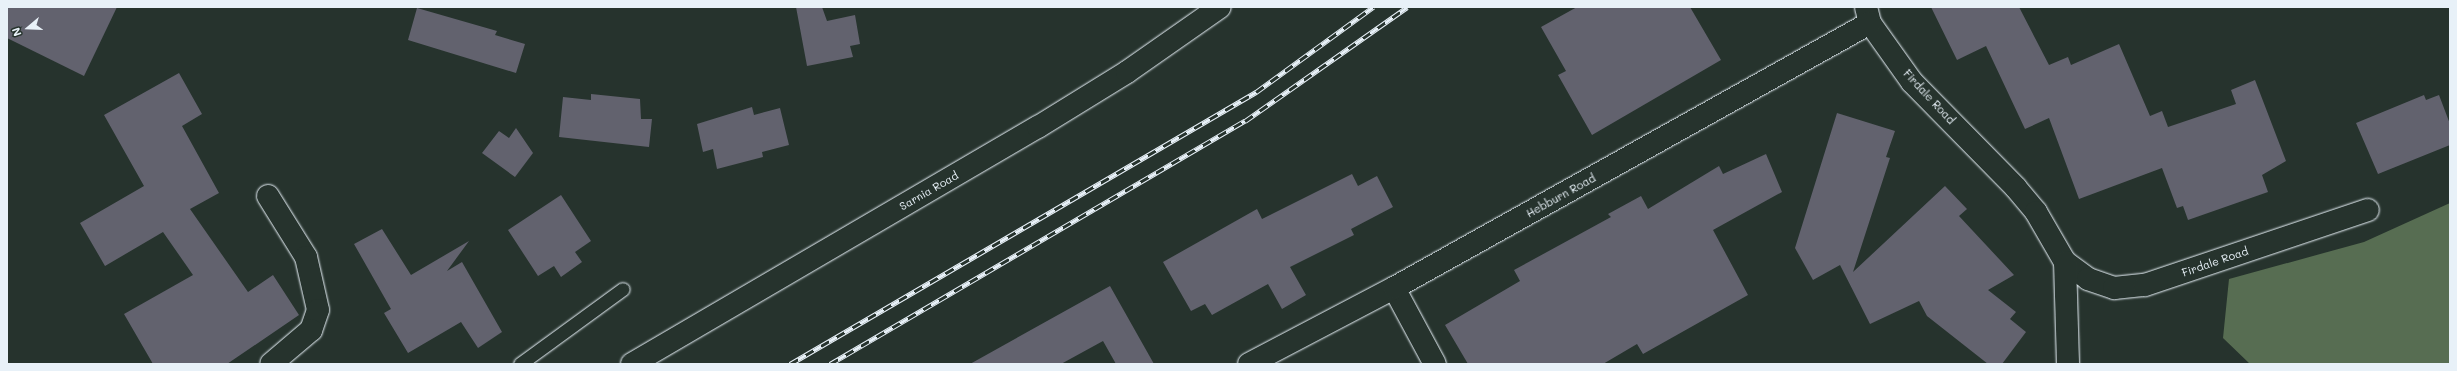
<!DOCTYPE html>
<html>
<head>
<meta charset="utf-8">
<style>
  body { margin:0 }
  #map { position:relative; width:2457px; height:371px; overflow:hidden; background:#26332d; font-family:Mali,sans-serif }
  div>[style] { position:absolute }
  .green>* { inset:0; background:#576d52 }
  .building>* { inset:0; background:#62626e }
  .roads { filter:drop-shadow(0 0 1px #e8f1f8) drop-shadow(0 0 1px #e8f1f8) }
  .service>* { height:13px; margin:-6.5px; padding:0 6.5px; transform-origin:6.5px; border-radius:6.5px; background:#26332d }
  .minor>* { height:22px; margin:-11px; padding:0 11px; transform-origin:11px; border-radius:11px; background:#26332d }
  .secondary>* { height:22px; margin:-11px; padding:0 11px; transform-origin:11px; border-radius:11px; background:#26332d }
  .rail>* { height:4.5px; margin-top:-2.25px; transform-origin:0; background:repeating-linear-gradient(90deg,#26332d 0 9px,#e8f1f8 0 18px); box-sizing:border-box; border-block:1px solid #e8f1f8 }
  span { translate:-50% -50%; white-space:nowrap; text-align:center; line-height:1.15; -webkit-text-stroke:4px #26332d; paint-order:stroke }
  .street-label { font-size:11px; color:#e8f1f8 }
  .frame { position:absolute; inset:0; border:8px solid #e8f1f8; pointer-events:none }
  .north { position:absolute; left:8px; top:8px; width:40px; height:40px; -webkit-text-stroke:3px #26332d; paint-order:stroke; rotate:251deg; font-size:11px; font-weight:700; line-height:16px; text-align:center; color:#e8f1f8 }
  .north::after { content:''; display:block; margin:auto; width:14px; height:18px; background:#e8f1f8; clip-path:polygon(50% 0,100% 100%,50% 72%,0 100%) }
</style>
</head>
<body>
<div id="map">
  <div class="green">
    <div style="clip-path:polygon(2450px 203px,2450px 364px,2250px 364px,2223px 338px,2229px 279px,2364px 242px)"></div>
  </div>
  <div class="building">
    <div style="clip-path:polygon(7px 7px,117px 7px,84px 76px,7px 38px)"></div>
    <div style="clip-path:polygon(796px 7px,822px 7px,827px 21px,855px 15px,860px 44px,850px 46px,853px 57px,807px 66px)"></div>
    <div style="clip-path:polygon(1577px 7px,1690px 7px,1721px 60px,1592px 135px,1558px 75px,1566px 71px,1541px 27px)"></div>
    <div style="clip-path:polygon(1931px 7px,2019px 7px,2049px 65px,2068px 57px,2071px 65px,2119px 44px,2150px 116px,2162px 111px,2168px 127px,2236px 104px,2231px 90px,2255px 80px,2286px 161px,2262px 175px,2268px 192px,2188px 220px,2183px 206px,2177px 208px,2162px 168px,2079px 199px,2049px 118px,2025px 129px,1986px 46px,1957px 60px)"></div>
    <div style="clip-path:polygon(417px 8px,497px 31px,495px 35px,525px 44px,516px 73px,408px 40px)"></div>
    <div style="clip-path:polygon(179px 73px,202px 114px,182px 126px,219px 193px,190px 209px,248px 292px,273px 275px,299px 315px,227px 364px,153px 364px,124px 314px,193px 275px,163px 232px,105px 266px,80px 223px,144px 186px,104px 115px)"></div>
    <div style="clip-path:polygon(591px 94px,640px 99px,641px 119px,652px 119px,649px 147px,559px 137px,563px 97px,591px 100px)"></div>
    <div style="clip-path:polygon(2424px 95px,2426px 100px,2439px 95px,2450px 124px,2450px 145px,2378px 174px,2356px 123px)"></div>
    <div style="clip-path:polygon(752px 107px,754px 115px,780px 108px,789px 145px,762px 152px,763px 157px,717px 169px,713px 149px,703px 152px,697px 124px)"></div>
    <div style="clip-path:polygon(1837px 113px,1895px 131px,1886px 157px,1890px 158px,1853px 272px,1945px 186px,1967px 209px,1959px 216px,2014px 275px,1988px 290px,2016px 312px,2010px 319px,2026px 332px,2002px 364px,1988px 364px,1927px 316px,1919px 301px,1870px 324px,1840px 265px,1813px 280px,1795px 248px)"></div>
    <div style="clip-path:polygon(516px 128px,533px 153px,515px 177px,482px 153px,499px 131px,509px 138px)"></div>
    <div style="clip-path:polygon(1766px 154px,1782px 192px,1713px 230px,1748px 295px,1643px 354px,1637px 344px,1603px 364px,1468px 364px,1445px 325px,1520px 281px,1514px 270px,1611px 217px,1608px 214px,1641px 196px,1648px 209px,1719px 166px,1723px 174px)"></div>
    <div style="clip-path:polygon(1352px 174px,1358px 186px,1377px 176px,1393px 207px,1351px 229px,1354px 235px,1290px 267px,1306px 295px,1282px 309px,1268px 284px,1212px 315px,1205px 304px,1191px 311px,1163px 262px,1257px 209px,1262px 219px)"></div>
    <div style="clip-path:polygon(561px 195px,591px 241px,575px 252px,582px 262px,561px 277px,554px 266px,538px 276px,508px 230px)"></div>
    <div style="clip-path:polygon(382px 229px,411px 275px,469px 241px,447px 271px,462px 262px,502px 332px,478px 348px,461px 322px,408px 353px,384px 313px,391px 309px,354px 244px)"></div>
    <div style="clip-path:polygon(1110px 286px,1154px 364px,1116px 364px,1103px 341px,1061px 364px,970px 364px)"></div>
  </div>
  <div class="roads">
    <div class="service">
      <div style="left:520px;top:364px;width:127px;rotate:-36.1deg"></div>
    </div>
    <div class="minor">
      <div style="left:1866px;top:7px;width:16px;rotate:76deg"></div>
      <div style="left:1870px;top:23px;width:72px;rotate:54.6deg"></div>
      <div style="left:1912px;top:82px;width:148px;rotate:45.5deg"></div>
      <div style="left:2016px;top:188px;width:31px;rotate:50deg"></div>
      <div style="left:2036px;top:212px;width:58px;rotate:59.9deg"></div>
      <div style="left:2065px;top:262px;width:29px;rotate:36deg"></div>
      <div style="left:2088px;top:279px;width:28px;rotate:19deg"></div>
      <div style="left:2114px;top:288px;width:31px;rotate:-6deg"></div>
      <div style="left:2145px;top:285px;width:235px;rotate:-18.6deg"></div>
      <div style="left:268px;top:196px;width:72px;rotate:58.1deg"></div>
      <div style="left:306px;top:257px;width:54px;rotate:77.2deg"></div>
      <div style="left:318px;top:310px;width:21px;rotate:109deg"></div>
      <div style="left:311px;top:330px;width:52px;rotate:139.6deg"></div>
      <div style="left:2065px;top:262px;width:102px;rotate:88.3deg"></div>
      <div style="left:1394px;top:288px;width:86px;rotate:61.7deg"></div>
      <div style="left:1249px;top:364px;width:164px;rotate:-27.7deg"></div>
      <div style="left:1394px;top:288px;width:545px;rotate:-29.11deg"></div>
    </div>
    <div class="secondary">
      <div style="left:632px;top:364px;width:470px;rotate:-30.3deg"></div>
      <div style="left:1038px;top:127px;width:105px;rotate:-31.7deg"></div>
      <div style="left:1127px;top:72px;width:113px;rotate:-35deg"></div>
    </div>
  </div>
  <div class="rail">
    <div style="left:790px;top:364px;width:540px;rotate:-30.27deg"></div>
    <div style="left:1256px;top:92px;width:145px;rotate:-36deg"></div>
    <div style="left:830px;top:364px;width:481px;rotate:-30.4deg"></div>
    <div style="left:1245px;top:121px;width:198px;rotate:-35.1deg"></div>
  </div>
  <div class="street-label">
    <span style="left:1929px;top:97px;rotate:47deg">Firdale Road</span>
    <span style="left:929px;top:191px;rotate:-30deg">Sarnia Road</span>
    <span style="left:1561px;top:196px;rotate:-29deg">Hebburn Road</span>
    <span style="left:2215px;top:262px;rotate:-19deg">Firdale Road</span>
  </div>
  <div class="frame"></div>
  <div class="north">N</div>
</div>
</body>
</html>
